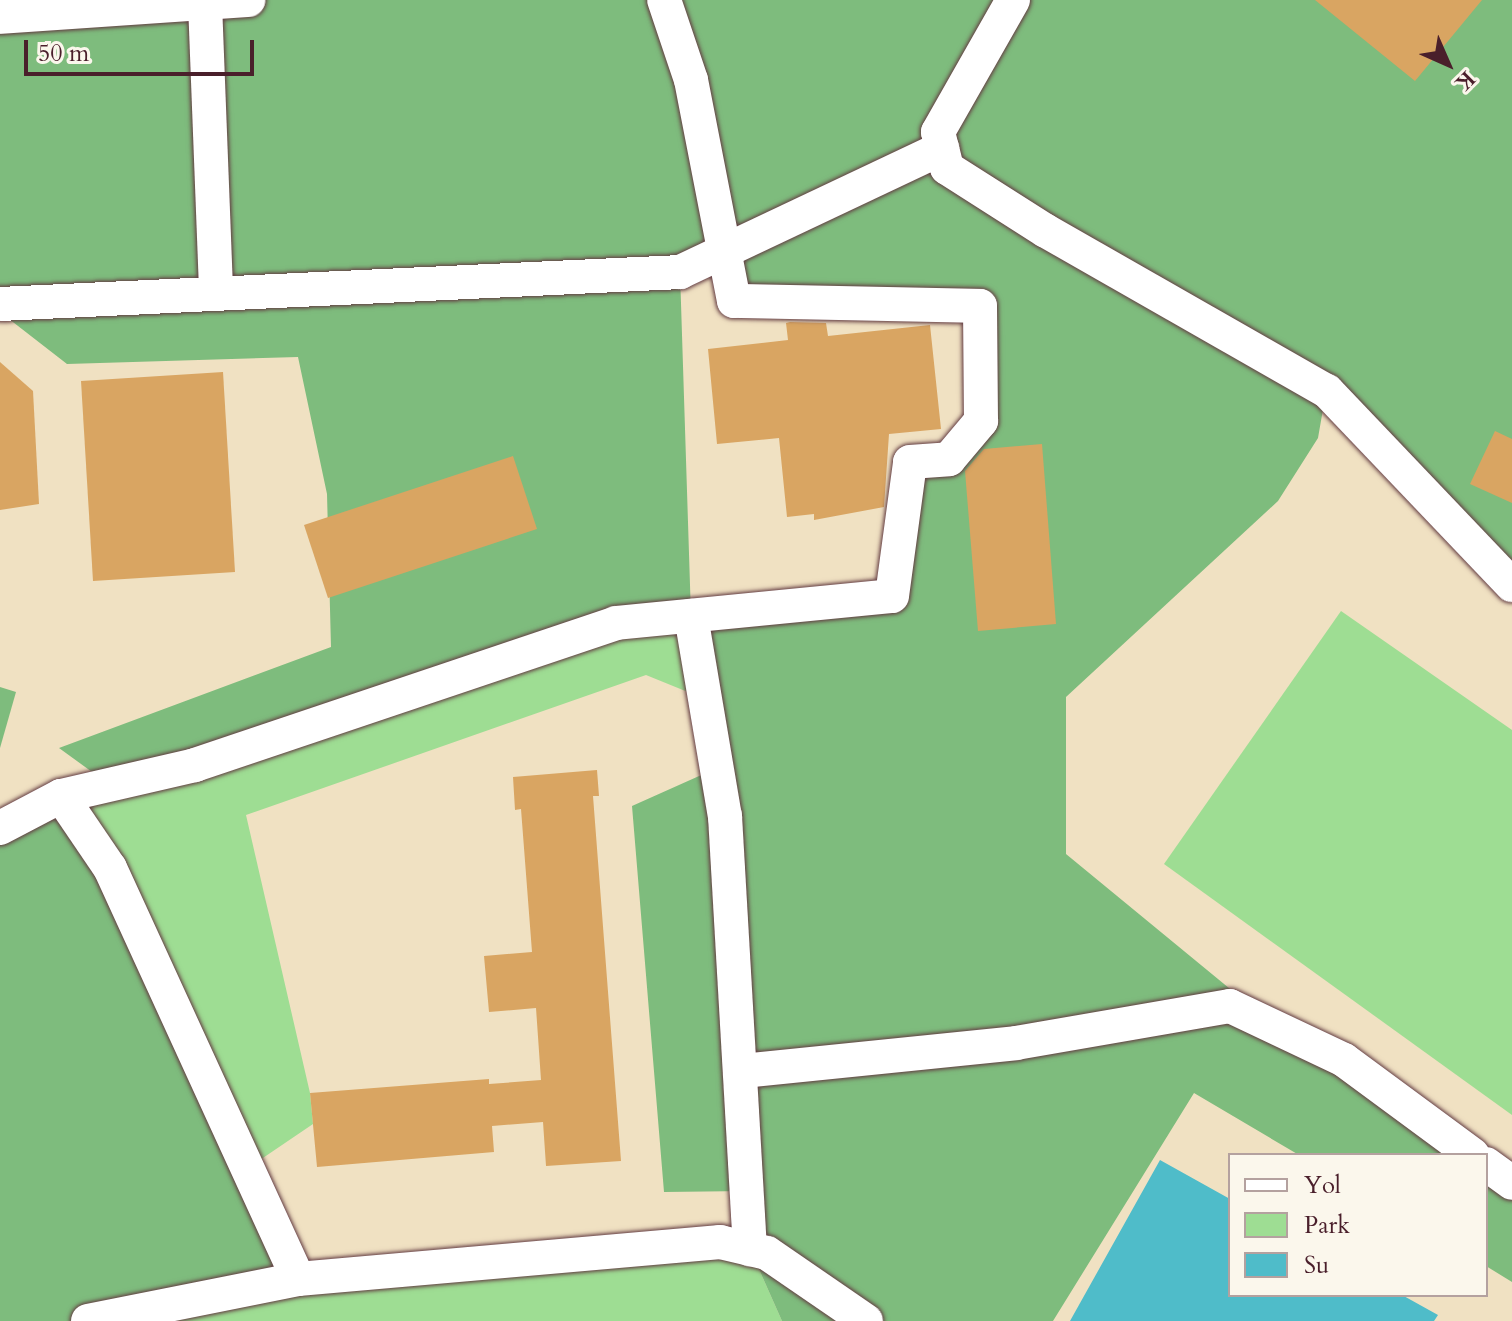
<!DOCTYPE html>
<html>
<head>
<meta charset="utf-8">
<style>
  body { margin:0 }
  #map { position:relative; width:1512px; height:1321px; overflow:hidden; background:#f0e1c2; font-family:Cardo,serif }
  div>[style] { position:absolute }
  .green>* { inset:0; background:#9edd93 }
  .forest>* { inset:0; background:#7ebc7d }
  .water>* { inset:0; background:#4fbcc9 }
  .building>* { inset:0; background:#d9a562 }
  .roads { filter:drop-shadow(0 0 2px #633c42) drop-shadow(0 0 2px #633c42) }
  .minor>* { height:34px; margin:-17px; padding:0 17px; transform-origin:17px; border-radius:17px; background:#fff }
  span { translate:-50% -50%; white-space:nowrap; text-align:center; line-height:1.15; -webkit-text-stroke:8px #fbf7ec; paint-order:stroke }
  .legend { position:absolute; left:1228px; top:1153px; width:260px; height:144px; box-sizing:border-box; background:#fbf7ec; border:2px solid #b4a19f; margin:0; padding:10px 14px; list-style:none; font-size:24px; color:#4a1f2b }
  .legend li { display:flex; align-items:center; gap:16px; height:40px }
  .legend b { width:40px; border:2px solid #b4a19f }
  .north { position:absolute; left:1408px; top:24px; width:80px; height:80px; -webkit-text-stroke:6px #fbf7ec; paint-order:stroke; rotate:135deg; font-size:22px; font-weight:700; line-height:32px; text-align:center; color:#4a1f2b }
  .north::after { content:''; display:block; margin:auto; width:28px; height:36px; background:#4a1f2b; clip-path:polygon(50% 0,100% 100%,50% 72%,0 100%) }
  .scale { position:absolute; left:24px; top:40px; width:230px; height:36px; box-sizing:border-box; border:4px solid #4a1f2b; border-top:0; padding-left:10px; font-size:24px; line-height:28px; white-space:nowrap; color:#4a1f2b; -webkit-text-stroke:6px #fbf7ec; paint-order:stroke }
</style>
</head>
<body>
<div id="map">
  <div class="green">
    <div style="clip-path:polygon(1341px 611px,1512px 730px,1512px 1115px,1164px 864px)"></div>
    <div style="clip-path:polygon(691px 616px,705px 699px,646px 675px,246px 815px,310px 1093px,313px 1124px,245px 1170px,61px 797px)"></div>
    <div style="clip-path:polygon(750px 1249px,782px 1321px,145px 1321px,298px 1279px)"></div>
  </div>
  <div class="forest">
    <div style="clip-path:polygon(evenodd,248px 0,1512px 0,1512px 585px,1326px 392px,1318px 438px,1278px 501px,1066px 697px,1066px 854px,1235px 993px,1230px 1006px,1473px 1155px,1299px 1155px,1194px 1093px,1053px 1321px,782px 1321px,750px 1249px,747px 1191px,664px 1192px,632px 806px,717px 768px,691px 616px,110px 785px,59px 748px,331px 647px,327px 494px,298px 357px,67px 364px,0 312px,0 17px,248px 0,721px 252px,734px 301px,980px 306px,981px 421px,910px 462px,892px 596px,691px 616px,680px 272px,721px 252px)"></div>
    <div style="clip-path:polygon(0 687px,16px 692px,0 748px)"></div>
    <div style="clip-path:polygon(61px 796px,298px 1279px,88px 1321px,0 1321px,0 828px)"></div>
    <div style="clip-path:polygon(1486px 1164px,1512px 1183px,1512px 1282px,1486px 1266px)"></div>
  </div>
  <div class="water">
    <div style="clip-path:polygon(1160px 1160px,1230px 1199px,1230px 1295px,1402px 1295px,1438px 1315px,1434px 1321px,1070px 1321px)"></div>
  </div>
  <div class="building">
    <div style="clip-path:polygon(1315px 0,1482px 0,1415px 81px)"></div>
    <div style="clip-path:polygon(790px 322px,826px 323px,828px 336px,930px 325px,941px 429px,889px 434px,884px 507px,814px 520px,814px 514px,787px 517px,779px 438px,717px 444px,708px 349px,788px 340px,786px 323px)"></div>
    <div style="clip-path:polygon(0 362px,33px 391px,39px 504px,0 510px)"></div>
    <div style="clip-path:polygon(223px 372px,235px 572px,93px 581px,81px 381px)"></div>
    <div style="clip-path:polygon(1495px 431px,1512px 439px,1512px 503px,1470px 484px)"></div>
    <div style="clip-path:polygon(1042px 444px,1056px 624px,978px 631px,965px 471px,984px 449px)"></div>
    <div style="clip-path:polygon(513px 456px,537px 529px,328px 598px,304px 525px)"></div>
    <div style="clip-path:polygon(597px 770px,599px 796px,593px 796px,621px 1161px,546px 1166px,543px 1122px,492px 1126px,494px 1152px,317px 1167px,310px 1093px,489px 1079px,489px 1084px,541px 1080px,536px 1008px,489px 1012px,484px 956px,532px 952px,521px 809px,515px 810px,513px 777px)"></div>
  </div>
  <div class="roads">
    <div class="minor">
      <div style="left:1013px;top:0;width:152px;rotate:119.6deg"></div>
      <div style="left:938px;top:132px;width:37px;rotate:76deg"></div>
      <div style="left:947px;top:168px;width:117px;rotate:32.5deg"></div>
      <div style="left:1046px;top:231px;width:323px;rotate:29.7deg"></div>
      <div style="left:1327px;top:391px;width:268px;rotate:46.4deg"></div>
      <div style="left:205px;top:3px;width:287px;rotate:87.8deg"></div>
      <div style="left:0;top:17px;width:249px;rotate:-3.9deg"></div>
      <div style="left:0;top:304px;width:681px;rotate:-2.69deg"></div>
      <div style="left:680px;top:272px;width:290px;rotate:-25.3deg"></div>
      <div style="left:691px;top:616px;width:203px;rotate:80.4deg"></div>
      <div style="left:725px;top:816px;width:434px;rotate:86.7deg"></div>
      <div style="left:61px;top:796px;width:87px;rotate:55.8deg"></div>
      <div style="left:110px;top:868px;width:452px;rotate:65.4deg"></div>
      <div style="left:0;top:828px;width:69px;rotate:-27.7deg"></div>
      <div style="left:61px;top:796px;width:138px;rotate:-13deg"></div>
      <div style="left:195px;top:765px;width:444px;rotate:-18.6deg"></div>
      <div style="left:616px;top:623px;width:277px;rotate:-5.6deg"></div>
      <div style="left:892px;top:596px;width:135px;rotate:-82.3deg"></div>
      <div style="left:910px;top:462px;width:39px;rotate:-4deg"></div>
      <div style="left:949px;top:459px;width:50px;rotate:-49.9deg"></div>
      <div style="left:981px;top:421px;width:115px;rotate:-90.5deg"></div>
      <div style="left:980px;top:306px;width:246px;rotate:-178.8deg"></div>
      <div style="left:734px;top:301px;width:225px;rotate:-101deg"></div>
      <div style="left:691px;top:80px;width:84px;rotate:-108.6deg"></div>
      <div style="left:742px;top:1071px;width:275px;rotate:-5.8deg"></div>
      <div style="left:1016px;top:1043px;width:217px;rotate:-9.8deg"></div>
      <div style="left:1230px;top:1006px;width:126px;rotate:25.3deg"></div>
      <div style="left:1344px;top:1060px;width:160px;rotate:36.4deg"></div>
      <div style="left:1486px;top:1164px;width:32px;rotate:36deg"></div>
      <div style="left:88px;top:1321px;width:214px;rotate:-11.3deg"></div>
      <div style="left:298px;top:1279px;width:424px;rotate:-5deg"></div>
      <div style="left:720px;top:1242px;width:48px;rotate:13.2deg"></div>
      <div style="left:767px;top:1253px;width:120px;rotate:34.5deg"></div>
    </div>
  </div>
  <ul class="legend">
  <li><b style="height:10px;background:#fff"></b>Yol</li>
  <li><b style="height:22px;background:#9edd93"></b>Park</li>
  <li><b style="height:22px;background:#4fbcc9"></b>Su</li>
  </ul>
  <div class="north">K</div>
  <div class="scale">50 m</div>
</div>
</body>
</html>
